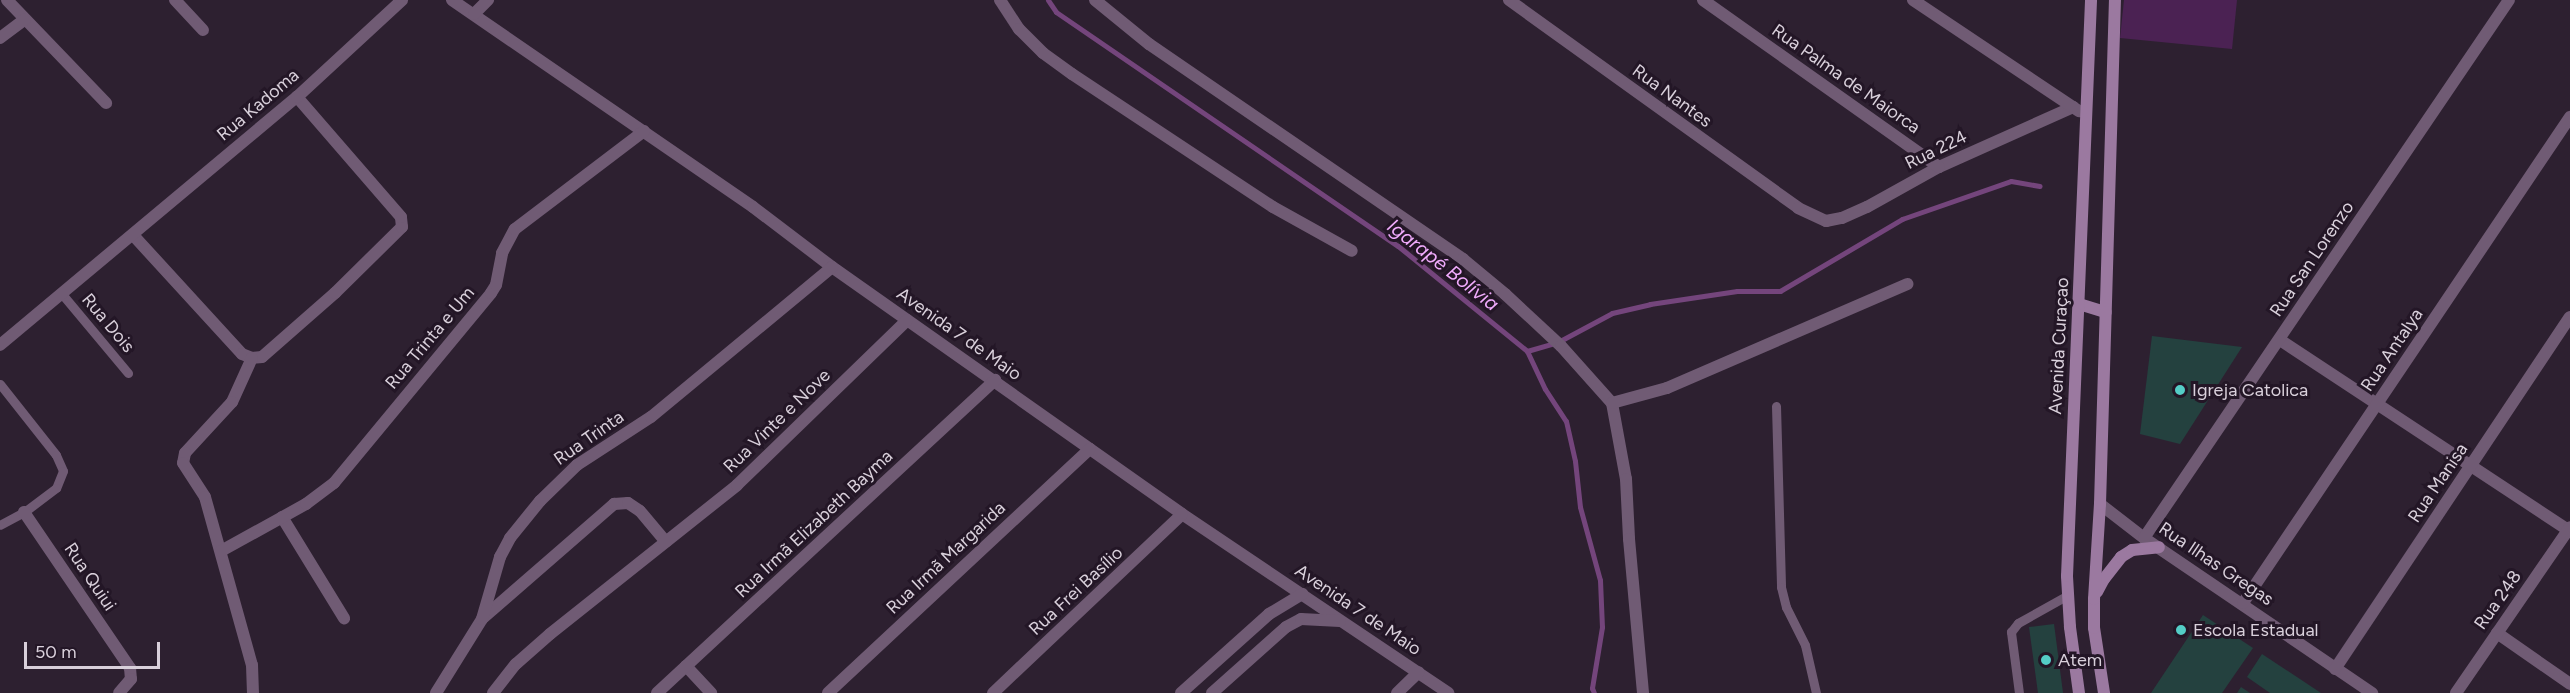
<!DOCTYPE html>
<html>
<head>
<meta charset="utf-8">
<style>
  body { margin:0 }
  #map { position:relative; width:2570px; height:693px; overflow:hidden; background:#2d2030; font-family:Figtree,sans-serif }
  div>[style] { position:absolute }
  .green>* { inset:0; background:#4b2253 }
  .stream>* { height:5px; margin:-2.5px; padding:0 2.5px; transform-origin:2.5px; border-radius:2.5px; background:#74457c }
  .building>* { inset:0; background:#24413f }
  .lane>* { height:9px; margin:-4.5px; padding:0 4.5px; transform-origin:4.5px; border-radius:4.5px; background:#705b74 }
  .street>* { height:12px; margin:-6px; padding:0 6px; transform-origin:6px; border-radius:6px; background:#705b74 }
  .secondary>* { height:12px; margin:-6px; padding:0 6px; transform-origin:6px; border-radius:6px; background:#9b79a0 }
  .dots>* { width:16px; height:16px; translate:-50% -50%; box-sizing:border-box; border:3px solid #231626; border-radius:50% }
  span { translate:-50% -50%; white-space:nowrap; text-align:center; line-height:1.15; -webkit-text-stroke:6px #231626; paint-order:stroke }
  .street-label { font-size:18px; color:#d9d0db }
  .poi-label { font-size:18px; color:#d9d0db }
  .left { translate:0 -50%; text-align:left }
  .water-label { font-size:20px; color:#f0abfc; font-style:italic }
  .scale { position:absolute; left:24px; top:642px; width:136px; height:27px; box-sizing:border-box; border:3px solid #d9d0db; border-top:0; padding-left:8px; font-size:18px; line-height:21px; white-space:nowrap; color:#d9d0db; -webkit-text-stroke:4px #231626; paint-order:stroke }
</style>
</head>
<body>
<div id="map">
  <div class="green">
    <div style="clip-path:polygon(2124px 0,2237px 0,2232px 49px,2120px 38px)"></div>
  </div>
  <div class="stream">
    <div style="left:1048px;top:0;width:14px;rotate:56deg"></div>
    <div style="left:1056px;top:12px;width:414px;rotate:34.4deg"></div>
    <div style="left:1398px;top:246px;width:166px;rotate:39.1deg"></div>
    <div style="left:1527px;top:351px;width:42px;rotate:64.7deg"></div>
    <div style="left:1545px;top:389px;width:38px;rotate:57deg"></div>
    <div style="left:1566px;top:421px;width:41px;rotate:77.3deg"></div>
    <div style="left:1575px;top:461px;width:46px;rotate:83.8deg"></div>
    <div style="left:1580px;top:507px;width:76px;rotate:74.7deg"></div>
    <div style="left:1600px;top:580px;width:47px;rotate:87.6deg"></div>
    <div style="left:1602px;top:627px;width:62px;rotate:99.3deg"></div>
    <div style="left:1592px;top:688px;width:5px;rotate:68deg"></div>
    <div style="left:1527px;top:351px;width:32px;rotate:-16deg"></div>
    <div style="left:1558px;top:342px;width:61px;rotate:-28.2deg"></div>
    <div style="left:1612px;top:313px;width:39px;rotate:-13deg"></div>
    <div style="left:1650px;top:304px;width:88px;rotate:-8.5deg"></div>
    <div style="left:1737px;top:291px;width:43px"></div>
    <div style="left:1780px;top:291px;width:142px;rotate:-30.5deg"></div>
    <div style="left:1902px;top:219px;width:115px;rotate:-19.2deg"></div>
    <div style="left:2011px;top:181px;width:29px;rotate:10deg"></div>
  </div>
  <div class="building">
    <div style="clip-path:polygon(2152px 336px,2242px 347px,2180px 444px,2140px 434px)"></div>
    <div style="clip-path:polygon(2203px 615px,2253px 648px,2222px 693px,2151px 693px)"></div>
    <div style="clip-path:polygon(2054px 624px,2063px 693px,2038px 693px,2029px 627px)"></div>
    <div style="clip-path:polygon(2262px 654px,2321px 693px,2270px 693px,2247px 677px)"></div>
    <div style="clip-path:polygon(2241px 687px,2250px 693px,2237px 693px)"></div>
  </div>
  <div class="lane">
    <div style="left:62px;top:294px;width:103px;rotate:50.1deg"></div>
    <div style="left:0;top:384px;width:90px;rotate:51.7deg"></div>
    <div style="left:56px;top:455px;width:17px;rotate:66deg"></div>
    <div style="left:63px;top:471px;width:18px;rotate:112deg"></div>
    <div style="left:56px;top:488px;width:40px;rotate:143deg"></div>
    <div style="left:24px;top:512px;width:27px;rotate:152deg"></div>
    <div style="left:1776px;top:406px;width:181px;rotate:88.4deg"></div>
    <div style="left:1781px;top:587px;width:21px;rotate:76deg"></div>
    <div style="left:1786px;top:607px;width:42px;rotate:63.4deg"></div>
    <div style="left:1805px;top:645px;width:49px;rotate:77.1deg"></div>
    <div style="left:2019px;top:693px;width:62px;rotate:-97.5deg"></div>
    <div style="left:2011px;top:632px;width:11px;rotate:-52deg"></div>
    <div style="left:2018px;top:623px;width:57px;rotate:-29.2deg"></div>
  </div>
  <div class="street">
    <div style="left:7px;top:0;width:143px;rotate:46.1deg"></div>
    <div style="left:175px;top:0;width:41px;rotate:47deg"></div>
    <div style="left:452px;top:0;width:365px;rotate:34.5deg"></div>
    <div style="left:753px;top:207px;width:99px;rotate:37.2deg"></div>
    <div style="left:832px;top:267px;width:428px;rotate:35.2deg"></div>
    <div style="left:1182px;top:514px;width:321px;rotate:33.9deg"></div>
    <div style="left:1000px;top:0;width:35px;rotate:57deg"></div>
    <div style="left:1019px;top:29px;width:34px;rotate:45deg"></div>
    <div style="left:1043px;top:53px;width:36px;rotate:36deg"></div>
    <div style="left:1072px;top:74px;width:241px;rotate:33.5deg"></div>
    <div style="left:1273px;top:207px;width:90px;rotate:29.1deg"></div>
    <div style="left:1095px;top:0;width:70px;rotate:39.2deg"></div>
    <div style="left:1149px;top:44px;width:381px;rotate:34.4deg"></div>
    <div style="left:1463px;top:259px;width:55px;rotate:39.8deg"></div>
    <div style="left:1505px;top:294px;width:76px;rotate:42.9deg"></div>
    <div style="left:1561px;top:346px;width:76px;rotate:48.2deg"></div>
    <div style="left:1612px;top:403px;width:77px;rotate:79.6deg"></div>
    <div style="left:1626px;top:479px;width:60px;rotate:87.1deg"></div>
    <div style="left:1629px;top:539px;width:155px;rotate:84.8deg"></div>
    <div style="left:1509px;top:0;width:356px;rotate:35.7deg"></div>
    <div style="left:1798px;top:208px;width:31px;rotate:25deg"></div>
    <div style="left:1826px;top:221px;width:16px;rotate:-11deg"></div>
    <div style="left:1842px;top:218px;width:27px;rotate:-24deg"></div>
    <div style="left:1867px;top:207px;width:82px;rotate:-29.1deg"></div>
    <div style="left:1939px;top:167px;width:147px;rotate:-24.1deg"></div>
    <div style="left:1703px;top:0;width:289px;rotate:35.3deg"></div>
    <div style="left:1913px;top:0;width:200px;rotate:33.8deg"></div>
    <div style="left:474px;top:14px;width:20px;rotate:-45deg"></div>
    <div style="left:0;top:38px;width:31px;rotate:-37deg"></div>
    <div style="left:133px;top:235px;width:161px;rotate:47.5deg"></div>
    <div style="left:242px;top:354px;width:11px;rotate:22deg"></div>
    <div style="left:252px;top:358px;width:10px;rotate:-6deg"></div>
    <div style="left:262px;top:357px;width:97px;rotate:-41.2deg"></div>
    <div style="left:335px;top:293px;width:94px;rotate:-44.6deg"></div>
    <div style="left:402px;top:227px;width:10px;rotate:-96deg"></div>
    <div style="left:401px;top:217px;width:159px;rotate:-130.9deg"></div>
    <div style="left:2280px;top:340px;width:345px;rotate:33.4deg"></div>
    <div style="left:0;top:345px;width:387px;rotate:-39.9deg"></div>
    <div style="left:297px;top:97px;width:143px;rotate:-42.7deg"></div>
    <div style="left:252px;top:358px;width:48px;rotate:114.4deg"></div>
    <div style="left:232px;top:402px;width:69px;rotate:132.7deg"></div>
    <div style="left:185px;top:453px;width:10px;rotate:101deg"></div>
    <div style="left:183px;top:463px;width:40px;rotate:57.1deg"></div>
    <div style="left:205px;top:497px;width:174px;rotate:74.4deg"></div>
    <div style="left:252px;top:665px;width:28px;rotate:88deg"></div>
    <div style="left:1612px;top:403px;width:57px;rotate:-15.3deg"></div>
    <div style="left:1667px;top:388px;width:262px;rotate:-23.4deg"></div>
    <div style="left:2100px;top:504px;width:56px;rotate:37.7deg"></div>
    <div style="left:2144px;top:538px;width:276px;rotate:34.2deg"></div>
    <div style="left:24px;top:512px;width:189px;rotate:55.8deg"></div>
    <div style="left:130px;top:668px;width:11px;rotate:85deg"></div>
    <div style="left:131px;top:679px;width:18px;rotate:131deg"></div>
    <div style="left:282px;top:517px;width:119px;rotate:58.5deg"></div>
    <div style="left:2144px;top:538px;width:650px;rotate:-55.85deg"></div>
    <div style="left:221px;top:551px;width:97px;rotate:-28.9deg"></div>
    <div style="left:306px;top:504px;width:35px;rotate:-37deg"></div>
    <div style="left:334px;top:483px;width:246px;rotate:-50.4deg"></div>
    <div style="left:491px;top:293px;width:9px;rotate:-58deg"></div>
    <div style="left:496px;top:285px;width:33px;rotate:-79deg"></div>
    <div style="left:502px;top:253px;width:27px;rotate:-62deg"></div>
    <div style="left:515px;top:229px;width:162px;rotate:-37.2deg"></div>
    <div style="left:2243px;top:603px;width:586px;rotate:-56.07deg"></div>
    <div style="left:483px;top:618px;width:174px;rotate:-41deg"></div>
    <div style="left:614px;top:504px;width:14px;rotate:-4deg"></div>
    <div style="left:628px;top:503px;width:14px;rotate:34deg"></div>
    <div style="left:640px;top:511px;width:40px;rotate:50deg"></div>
    <div style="left:2497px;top:633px;width:89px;rotate:34.9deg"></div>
    <div style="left:686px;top:666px;width:37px;rotate:47deg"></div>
    <div style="left:2335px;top:669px;width:423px;rotate:-56.3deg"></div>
    <div style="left:436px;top:693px;width:87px;rotate:-58.1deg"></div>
    <div style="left:482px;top:619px;width:65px;rotate:-73.8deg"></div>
    <div style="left:500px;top:557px;width:21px;rotate:-62deg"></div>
    <div style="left:510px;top:538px;width:48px;rotate:-51deg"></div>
    <div style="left:540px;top:501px;width:52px;rotate:-44.2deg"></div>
    <div style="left:577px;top:465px;width:88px;rotate:-33deg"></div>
    <div style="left:651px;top:417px;width:235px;rotate:-39.6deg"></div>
    <div style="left:493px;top:693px;width:37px;rotate:-52deg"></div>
    <div style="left:516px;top:664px;width:45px;rotate:-41.4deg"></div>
    <div style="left:550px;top:634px;width:239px;rotate:-38.5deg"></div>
    <div style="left:737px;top:485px;width:237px;rotate:-44.1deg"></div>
    <div style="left:657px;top:693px;width:461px;rotate:-42.8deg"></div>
    <div style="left:828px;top:693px;width:358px;rotate:-43deg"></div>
    <div style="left:993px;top:693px;width:260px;rotate:-43.4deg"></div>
    <div style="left:1181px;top:693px;width:118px;rotate:-41.9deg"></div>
    <div style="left:1269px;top:614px;width:39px;rotate:-31deg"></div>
    <div style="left:1212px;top:693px;width:99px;rotate:-41.7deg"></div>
    <div style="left:1286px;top:627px;width:17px;rotate:-28deg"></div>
    <div style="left:1301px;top:619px;width:39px;rotate:3deg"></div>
    <div style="left:1397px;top:693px;width:30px;rotate:-44deg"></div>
    <div style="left:2456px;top:693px;width:201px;rotate:-55.5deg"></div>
  </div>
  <div class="secondary">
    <div style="left:2079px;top:304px;width:28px;rotate:17deg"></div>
    <div style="left:2097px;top:592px;width:15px;rotate:-62deg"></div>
    <div style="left:2104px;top:579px;width:28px;rotate:-52deg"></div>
    <div style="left:2121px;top:557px;width:13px;rotate:-32deg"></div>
    <div style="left:2132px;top:550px;width:27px;rotate:-6deg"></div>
    <div style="left:2079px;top:693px;width:67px;rotate:-97.8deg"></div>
    <div style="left:2070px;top:627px;width:51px;rotate:-93.4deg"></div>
    <div style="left:2067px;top:576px;width:576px;rotate:-87.61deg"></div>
    <div style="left:2104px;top:693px;width:66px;rotate:-98.7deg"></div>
    <div style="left:2094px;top:628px;width:29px;rotate:-90deg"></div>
    <div style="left:2094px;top:599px;width:95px;rotate:-86.4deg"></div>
    <div style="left:2100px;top:504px;width:504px;rotate:-88.3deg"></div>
  </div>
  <div class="dots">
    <div style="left:2180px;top:390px;background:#54cdc6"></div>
    <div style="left:2181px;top:630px;background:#54cdc6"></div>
    <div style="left:2046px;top:660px;background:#54cdc6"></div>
  </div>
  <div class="street-label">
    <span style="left:1846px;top:79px;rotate:35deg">Rua Palma de Maiorca</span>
    <span style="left:1672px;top:96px;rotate:36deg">Rua Nantes</span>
    <span style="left:258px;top:105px;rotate:-40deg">Rua Kadoma</span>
    <span style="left:1936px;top:150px;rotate:-26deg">Rua 224</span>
    <span style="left:2312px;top:259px;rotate:-56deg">Rua San Lorenzo</span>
    <span style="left:108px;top:323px;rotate:50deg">Rua Dois</span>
    <span style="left:959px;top:334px;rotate:35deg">Avenida 7 de Maio</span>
    <span style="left:430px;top:338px;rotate:-50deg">Rua Trinta e Um</span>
    <span style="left:2059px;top:346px;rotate:-87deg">Avenida Curaçao</span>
    <span style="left:2392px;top:350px;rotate:-56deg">Rua Antalya</span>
    <span style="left:777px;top:421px;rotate:-44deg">Rua Vinte e Nove</span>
    <span style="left:589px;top:438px;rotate:-35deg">Rua Trinta</span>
    <span style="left:2438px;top:483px;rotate:-56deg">Rua Manisa</span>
    <span style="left:814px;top:524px;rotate:-43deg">Rua Irmã Elizabeth Bayma</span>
    <span style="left:946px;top:558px;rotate:-43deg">Rua Irmã Margarida</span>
    <span style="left:2216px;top:564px;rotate:34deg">Rua Ilhas Gregas</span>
    <span style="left:90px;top:577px;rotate:56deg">Rua Quiui</span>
    <span style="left:1076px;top:591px;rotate:-43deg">Rua Frei Basílio</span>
    <span style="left:2498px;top:600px;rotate:-55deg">Rua 248</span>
    <span style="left:1358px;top:610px;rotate:34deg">Avenida 7 de Maio</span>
  </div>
  <div class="poi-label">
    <span class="left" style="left:2192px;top:390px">Igreja Catolica</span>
    <span class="left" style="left:2193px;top:630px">Escola Estadual</span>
    <span class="left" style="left:2058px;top:660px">Atem</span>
  </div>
  <div class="water-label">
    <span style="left:1443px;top:265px;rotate:38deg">Igarapé Bolívia</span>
  </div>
  <div class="scale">50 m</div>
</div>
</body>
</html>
